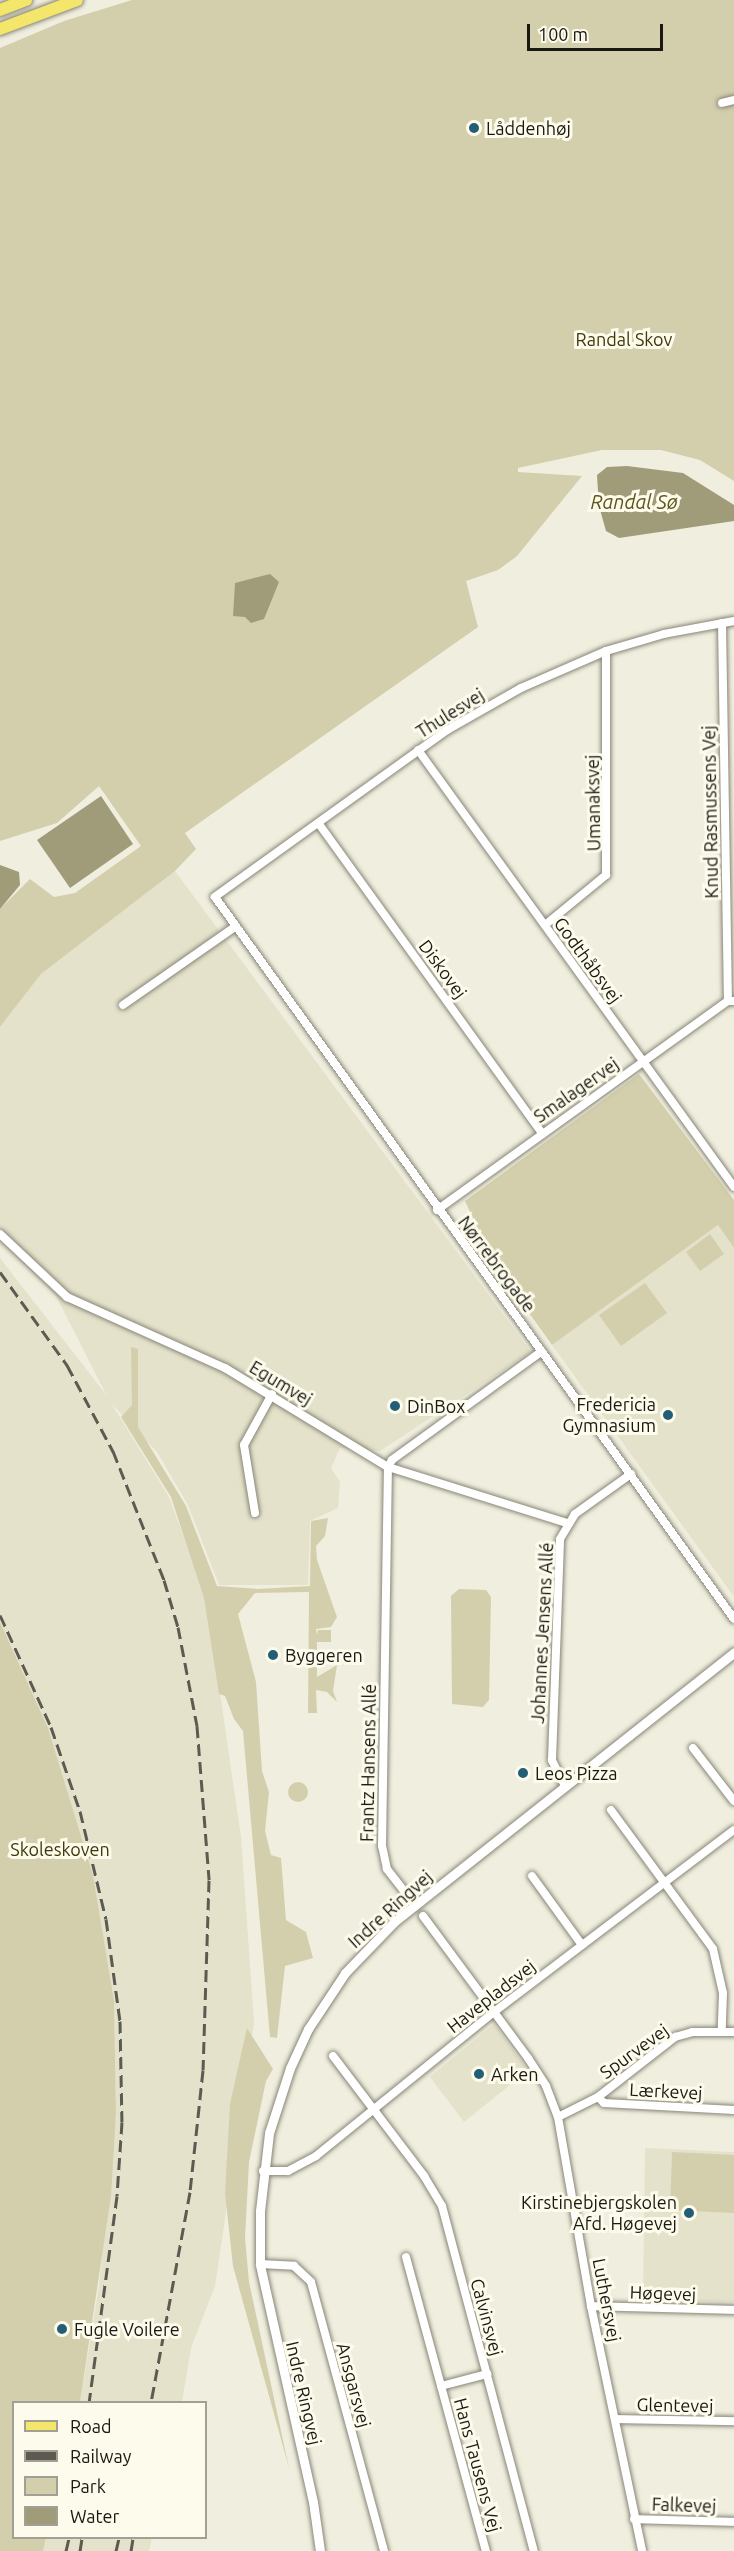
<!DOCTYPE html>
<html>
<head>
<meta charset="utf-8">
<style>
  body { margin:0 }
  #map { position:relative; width:734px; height:2551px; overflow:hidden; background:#f0eede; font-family:Ubuntu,sans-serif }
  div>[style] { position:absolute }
  .built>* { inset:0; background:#e4e2ca }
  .green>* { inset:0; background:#d3cfad }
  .round { border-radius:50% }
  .water>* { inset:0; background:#a09c7a }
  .roads { filter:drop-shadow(0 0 2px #888678) drop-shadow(0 0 2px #888678) }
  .minor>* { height:8px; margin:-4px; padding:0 4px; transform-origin:4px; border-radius:4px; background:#fff }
  .tertiary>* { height:9px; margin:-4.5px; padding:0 4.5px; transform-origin:4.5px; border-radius:4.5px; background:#fff }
  .primary>* { height:12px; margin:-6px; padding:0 6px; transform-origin:6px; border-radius:6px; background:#f3e66b }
  .rail>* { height:3px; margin-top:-1.5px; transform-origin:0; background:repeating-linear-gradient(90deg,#5c5b52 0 12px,transparent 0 18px) }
  .dots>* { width:16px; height:16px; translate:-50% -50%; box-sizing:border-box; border:3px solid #fdfbeb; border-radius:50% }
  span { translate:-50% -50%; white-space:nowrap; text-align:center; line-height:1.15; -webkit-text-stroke:6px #fdfbeb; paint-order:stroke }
  .poi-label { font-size:18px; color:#191813 }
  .left { translate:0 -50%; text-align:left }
  .right { translate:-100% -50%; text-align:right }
  .park-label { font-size:18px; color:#3e380c }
  .street-label { font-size:18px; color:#191813 }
  .water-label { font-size:20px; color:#5e561d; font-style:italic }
  .legend { position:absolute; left:12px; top:2401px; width:195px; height:138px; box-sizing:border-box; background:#fdfbeb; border:2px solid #a2a095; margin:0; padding:8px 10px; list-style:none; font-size:18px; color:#191813 }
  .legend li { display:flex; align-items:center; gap:12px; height:30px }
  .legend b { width:30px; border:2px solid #a2a095 }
  .scale { position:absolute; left:527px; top:24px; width:136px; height:27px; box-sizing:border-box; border:3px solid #191813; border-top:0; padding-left:8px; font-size:18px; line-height:21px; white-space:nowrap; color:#191813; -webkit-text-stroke:4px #fdfbeb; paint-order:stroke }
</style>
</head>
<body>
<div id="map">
  <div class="built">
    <div style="clip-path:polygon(175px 871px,531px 1352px,380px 1451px,340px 1448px,331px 1468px,340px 1482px,338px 1508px,310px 1521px,308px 1585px,219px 1585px,188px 1505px,157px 1452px,111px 1403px,169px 1497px,206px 1597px,241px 1837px,254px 2023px,215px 2286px,191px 2348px,182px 2402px,80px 2402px,99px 2286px,116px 2112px,114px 2000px,93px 1875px,48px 1728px,0 1622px,0 1258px,107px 1396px,56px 1296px,0 1241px,0 1027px,41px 974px)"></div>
    <div style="clip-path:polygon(718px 1225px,734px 1248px,734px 1597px,552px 1345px)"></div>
    <div style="clip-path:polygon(494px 2024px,528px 2070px,464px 2122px,430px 2077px)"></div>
    <div style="clip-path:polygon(645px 2148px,734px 2152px,734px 2302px,643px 2300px)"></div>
    <div style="clip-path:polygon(46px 2538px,152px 2538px,149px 2551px,43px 2551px)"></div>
  </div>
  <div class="green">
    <div style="clip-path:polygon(132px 0,734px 0,734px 481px,700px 460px,661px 450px,602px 450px,518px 468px,518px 472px,582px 476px,517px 556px,498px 570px,466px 581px,478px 627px,185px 833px,196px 849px,175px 871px,41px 974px,0 1027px,0 909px,30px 879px,54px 897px,75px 893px,141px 846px,99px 786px,57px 823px,0 841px,0 48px,64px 21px)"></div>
    <div style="clip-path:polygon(639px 1074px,734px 1200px,734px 1248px,718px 1225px,552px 1345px,494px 1264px,465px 1201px)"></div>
    <div style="clip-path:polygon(710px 1234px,724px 1254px,700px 1271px,686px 1252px)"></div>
    <div style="clip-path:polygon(645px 1283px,667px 1313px,621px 1346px,599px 1315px)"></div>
    <div style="clip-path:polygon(131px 1347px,138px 1349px,138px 1427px,186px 1506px,217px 1586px,258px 1589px,310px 1586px,311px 1521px,328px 1518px,325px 1536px,316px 1546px,317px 1560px,337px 1617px,331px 1627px,316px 1629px,317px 1635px,318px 1630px,331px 1630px,331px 1642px,317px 1642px,317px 1677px,337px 1665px,333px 1691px,337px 1702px,327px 1692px,316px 1690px,317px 1713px,308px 1713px,309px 1592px,255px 1593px,238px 1614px,256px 1682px,262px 1771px,269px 1792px,265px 1831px,271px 1855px,281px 1858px,286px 1920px,306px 1932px,313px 1958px,285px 1966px,277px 2038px,270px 2037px,243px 1731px,234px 1719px,225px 1696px,219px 1694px,204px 1598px,171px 1497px,121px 1417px,132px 1405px)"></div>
    <div style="clip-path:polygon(459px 1589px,486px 1590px,491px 1597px,489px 1700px,483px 1707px,452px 1704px,451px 1596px)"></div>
    <div style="clip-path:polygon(0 1622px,48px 1728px,93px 1875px,114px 2000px,116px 2112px,111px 2196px,80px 2402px,14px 2402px,14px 2538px,46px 2538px,43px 2551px,0 2551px)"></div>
    <div class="round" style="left:288px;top:1782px;width:20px;height:20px"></div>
    <div style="clip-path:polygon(247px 2028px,273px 2069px,266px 2081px,249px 2162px,245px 2238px,249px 2282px,289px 2468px,233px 2266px,225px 2193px,230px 2104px)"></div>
    <div style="clip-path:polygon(672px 2152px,734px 2155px,734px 2213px,670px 2210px)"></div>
  </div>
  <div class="water">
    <div style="clip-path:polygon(627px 466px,683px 473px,734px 505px,734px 521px,619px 538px,606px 531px,599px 506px,597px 475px,607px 467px)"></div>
    <div style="clip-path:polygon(270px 574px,279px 582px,264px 619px,251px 623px,245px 617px,233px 616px,235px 583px)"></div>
    <div style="clip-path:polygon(101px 796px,133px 844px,70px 888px,37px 840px)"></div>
    <div style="clip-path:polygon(0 865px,19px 872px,20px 885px,0 909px)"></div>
  </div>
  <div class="roads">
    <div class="minor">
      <div style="left:722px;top:103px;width:12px;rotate:-14deg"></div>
      <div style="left:734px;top:621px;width:71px;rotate:169.5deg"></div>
      <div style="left:664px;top:634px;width:60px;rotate:163.7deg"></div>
      <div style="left:606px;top:651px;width:93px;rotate:156.5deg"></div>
      <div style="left:521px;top:688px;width:85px;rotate:150.4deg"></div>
      <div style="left:447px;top:730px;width:286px;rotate:144.3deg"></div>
      <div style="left:215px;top:897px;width:889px;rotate:54.29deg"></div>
      <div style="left:722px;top:623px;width:378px;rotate:89.1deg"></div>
      <div style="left:418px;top:750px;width:539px;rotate:54.13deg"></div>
      <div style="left:319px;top:824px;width:381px;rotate:54.2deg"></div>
      <div style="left:545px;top:925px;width:79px;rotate:-39.3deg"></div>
      <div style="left:606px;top:875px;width:224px;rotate:-90deg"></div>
      <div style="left:123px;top:1005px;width:136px;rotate:-34.9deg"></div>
      <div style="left:437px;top:1210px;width:358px;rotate:-35.7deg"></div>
      <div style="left:728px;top:1001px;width:6px"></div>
      <div style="left:0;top:1234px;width:92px;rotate:43.2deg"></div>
      <div style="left:67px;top:1297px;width:173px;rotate:24.2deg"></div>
      <div style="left:225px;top:1368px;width:191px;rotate:31.3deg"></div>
      <div style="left:388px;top:1467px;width:188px;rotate:17.4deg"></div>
      <div style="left:255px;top:1513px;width:69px;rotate:-99.2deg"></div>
      <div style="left:244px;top:1445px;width:58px;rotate:-61.2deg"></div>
      <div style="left:693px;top:1748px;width:67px;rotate:52.3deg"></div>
      <div style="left:565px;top:1786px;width:29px;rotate:-117deg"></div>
      <div style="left:552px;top:1760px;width:221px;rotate:-87.9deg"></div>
      <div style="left:560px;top:1539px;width:29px;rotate:-59deg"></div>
      <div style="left:575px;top:1514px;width:69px;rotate:-35.5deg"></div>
      <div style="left:611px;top:1810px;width:172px;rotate:53.7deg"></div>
      <div style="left:713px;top:1949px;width:45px;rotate:77.2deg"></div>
      <div style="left:723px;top:1993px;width:38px;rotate:92deg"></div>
      <div style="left:532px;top:1876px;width:85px;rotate:54.1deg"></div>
      <div style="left:415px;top:1905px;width:46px;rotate:-127.9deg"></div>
      <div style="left:387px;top:1869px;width:24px;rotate:-102deg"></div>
      <div style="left:382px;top:1846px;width:379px;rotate:-89.1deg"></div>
      <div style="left:388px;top:1467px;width:8px;rotate:-60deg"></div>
      <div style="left:392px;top:1460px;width:185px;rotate:-36deg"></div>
      <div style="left:423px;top:1916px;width:177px;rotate:53.5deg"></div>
      <div style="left:528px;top:2058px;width:33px;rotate:57deg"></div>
      <div style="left:546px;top:2086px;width:33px;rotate:69deg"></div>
      <div style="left:558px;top:2117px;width:192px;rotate:80.1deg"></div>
      <div style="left:591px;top:2306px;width:250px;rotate:78.2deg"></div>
      <div style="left:333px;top:2056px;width:151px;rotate:52.8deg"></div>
      <div style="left:424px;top:2176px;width:35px;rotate:59deg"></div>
      <div style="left:442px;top:2206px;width:357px;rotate:75.1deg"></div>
      <div style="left:598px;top:2097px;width:8px;rotate:45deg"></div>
      <div style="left:604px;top:2103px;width:130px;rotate:3.1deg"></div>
      <div style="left:558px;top:2117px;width:45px;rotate:-26.6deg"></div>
      <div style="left:598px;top:2097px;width:98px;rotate:-37.9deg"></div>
      <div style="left:675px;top:2037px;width:18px;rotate:-16deg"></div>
      <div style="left:692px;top:2032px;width:42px"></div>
      <div style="left:263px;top:2171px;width:25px"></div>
      <div style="left:288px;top:2171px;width:32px;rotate:-28deg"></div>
      <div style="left:316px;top:2156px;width:229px;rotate:-39deg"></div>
      <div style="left:494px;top:2012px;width:301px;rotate:-37.2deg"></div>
      <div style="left:406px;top:2257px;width:305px;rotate:74.8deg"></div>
      <div style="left:260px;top:2264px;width:34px;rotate:3deg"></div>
      <div style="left:294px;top:2266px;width:23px;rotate:43deg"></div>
      <div style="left:311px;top:2282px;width:279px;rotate:74.8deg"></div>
      <div style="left:591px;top:2306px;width:143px;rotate:1.6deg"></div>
      <div style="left:441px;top:2386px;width:48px;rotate:-14.6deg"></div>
      <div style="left:616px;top:2419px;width:118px;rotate:1deg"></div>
      <div style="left:634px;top:2519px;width:100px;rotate:1.7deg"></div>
    </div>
    <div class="tertiary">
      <div style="left:320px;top:2551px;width:49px;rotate:-98.1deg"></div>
      <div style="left:313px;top:2502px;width:244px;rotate:-102.6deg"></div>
      <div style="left:260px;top:2264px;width:53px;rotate:-90deg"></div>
      <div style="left:260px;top:2211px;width:79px;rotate:-83.4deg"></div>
      <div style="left:269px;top:2133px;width:68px;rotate:-72.1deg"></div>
      <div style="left:290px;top:2068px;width:43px;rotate:-65.2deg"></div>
      <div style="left:308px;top:2029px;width:67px;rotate:-56.5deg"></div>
      <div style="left:345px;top:1973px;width:71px;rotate:-46.1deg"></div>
      <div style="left:394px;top:1922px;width:434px;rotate:-38.4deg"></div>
    </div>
    <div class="primary">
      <div style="left:0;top:10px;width:28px;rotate:-21deg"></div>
      <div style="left:0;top:29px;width:82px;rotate:-20.6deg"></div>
    </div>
  </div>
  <div class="rail">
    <div style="left:0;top:1272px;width:115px;rotate:54.2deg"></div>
    <div style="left:67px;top:1365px;width:98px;rotate:61.9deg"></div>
    <div style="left:113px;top:1451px;width:139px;rotate:68.4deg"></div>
    <div style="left:164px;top:1580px;width:49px;rotate:73.4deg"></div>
    <div style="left:178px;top:1627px;width:101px;rotate:79.1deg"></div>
    <div style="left:197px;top:1726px;width:154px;rotate:85.5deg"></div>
    <div style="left:209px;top:1880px;width:190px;rotate:91.8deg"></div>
    <div style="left:203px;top:2070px;width:123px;rotate:96.1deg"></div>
    <div style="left:190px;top:2192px;width:214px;rotate:100.5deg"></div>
    <div style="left:0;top:1615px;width:123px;rotate:65.5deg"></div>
    <div style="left:51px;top:1727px;width:89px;rotate:71deg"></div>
    <div style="left:80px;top:1811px;width:111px;rotate:76.5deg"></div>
    <div style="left:106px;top:1919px;width:103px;rotate:82.2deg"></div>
    <div style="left:120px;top:2021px;width:101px;rotate:88.9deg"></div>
    <div style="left:122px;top:2122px;width:74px;rotate:93.9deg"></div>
    <div style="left:117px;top:2196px;width:208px;rotate:97.7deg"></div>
    <div style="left:66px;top:2551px;width:13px;rotate:-77deg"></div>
    <div style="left:80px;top:2551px;width:13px;rotate:-81deg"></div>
    <div style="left:116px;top:2551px;width:13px;rotate:-77deg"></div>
    <div style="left:131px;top:2551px;width:13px;rotate:-81deg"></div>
  </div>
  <div class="dots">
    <div style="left:474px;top:128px;background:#235e76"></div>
    <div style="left:395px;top:1406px;background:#235e76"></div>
    <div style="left:668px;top:1415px;background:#235e76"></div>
    <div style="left:273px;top:1655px;background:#235e76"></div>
    <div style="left:523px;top:1773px;background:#235e76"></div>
    <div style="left:479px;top:2074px;background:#235e76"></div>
    <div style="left:689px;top:2213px;background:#235e76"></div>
    <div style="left:62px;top:2329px;background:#235e76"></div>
  </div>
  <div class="poi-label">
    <span class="left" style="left:486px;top:128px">Låddenhøj</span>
    <span class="right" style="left:656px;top:1415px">Fredericia<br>Gymnasium</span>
    <span class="left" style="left:407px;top:1406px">DinBox</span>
    <span class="left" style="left:285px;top:1655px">Byggeren</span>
    <span class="left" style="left:535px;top:1773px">Leos Pizza</span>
    <span class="left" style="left:491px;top:2074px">Arken</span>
    <span class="right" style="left:677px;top:2213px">Kirstinebjergskolen<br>Afd. Høgevej</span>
    <span class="left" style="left:74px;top:2329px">Fugle Voilere</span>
  </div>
  <div class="park-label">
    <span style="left:624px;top:339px">Randal Skov</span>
    <span style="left:60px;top:1849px">Skoleskoven</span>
  </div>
  <div class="street-label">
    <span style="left:450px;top:713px;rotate:-32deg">Thulesvej</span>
    <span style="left:593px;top:803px;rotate:-91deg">Umanaksvej</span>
    <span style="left:710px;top:812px;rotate:-91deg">Knud Rasmussens Vej</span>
    <span style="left:588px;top:960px;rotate:54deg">Godthåbsvej</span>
    <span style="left:443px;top:969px;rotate:54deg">Diskovej</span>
    <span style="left:576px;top:1090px;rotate:-35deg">Smalagervej</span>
    <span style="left:497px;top:1264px;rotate:53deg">Nørrebrogade</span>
    <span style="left:281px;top:1383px;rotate:31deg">Egumvej</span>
    <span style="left:542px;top:1633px;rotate:-87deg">Johannes Jensens Allé</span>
    <span style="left:368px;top:1763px;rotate:-89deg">Frantz Hansens Allé</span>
    <span style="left:390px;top:1909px;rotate:-42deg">Indre Ringvej</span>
    <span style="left:491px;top:1996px;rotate:-38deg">Havepladsvej</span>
    <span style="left:634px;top:2051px;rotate:-36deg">Spurvevej</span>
    <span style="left:666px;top:2091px;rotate:3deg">Lærkevej</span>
    <span style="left:663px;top:2293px;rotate:2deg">Høgevej</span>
    <span style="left:607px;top:2300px;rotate:79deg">Luthersvej</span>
    <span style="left:487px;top:2317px;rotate:75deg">Calvinsvej</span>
    <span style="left:354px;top:2385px;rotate:75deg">Ansgarsvej</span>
    <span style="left:304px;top:2393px;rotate:77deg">Indre Ringvej</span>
    <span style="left:675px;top:2405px;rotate:1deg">Glentevej</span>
    <span style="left:478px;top:2465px;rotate:75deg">Hans Tausens Vej</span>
    <span style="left:684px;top:2505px;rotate:2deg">Falkevej</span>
  </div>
  <div class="water-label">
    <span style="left:634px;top:501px">Randal Sø</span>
  </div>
  <ul class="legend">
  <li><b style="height:8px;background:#f3e66b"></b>Road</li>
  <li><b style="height:8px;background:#5c5b52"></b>Railway</li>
  <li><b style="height:16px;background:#d3cfad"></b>Park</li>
  <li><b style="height:16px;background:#a09c7a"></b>Water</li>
  </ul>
  <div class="scale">100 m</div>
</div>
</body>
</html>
